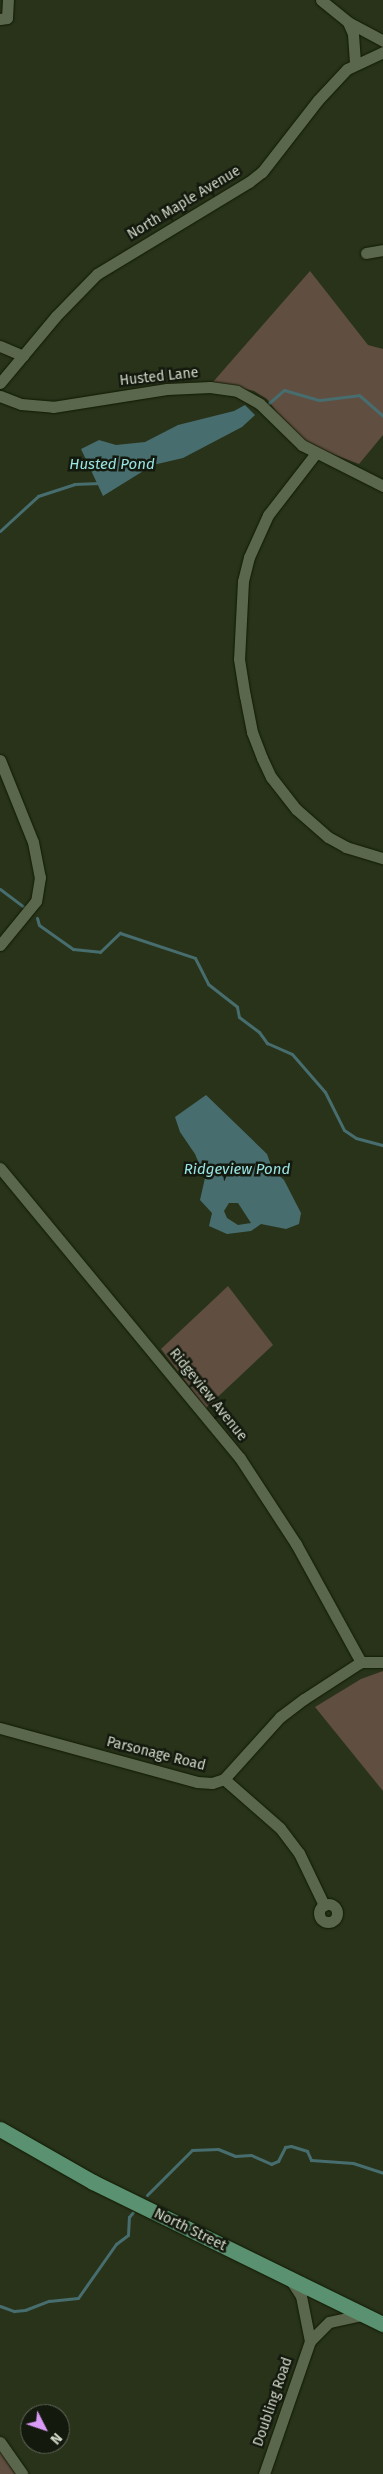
<!DOCTYPE html>
<html>
<head>
<meta charset="utf-8">
<style>
  body { margin:0 }
  #map { position:relative; width:383px; height:2474px; overflow:hidden; background:#28331a; font-family:"Fira Sans",sans-serif }
  div>[style] { position:absolute }
  .green>* { inset:0; background:#604e41 }
  .water>* { inset:0; background:#476d6e }
  .stream>* { height:3px; margin:-1.5px; padding:0 1.5px; transform-origin:1.5px; border-radius:1.5px; background:#476d6e }
  .roads { filter:drop-shadow(0 0 1px #111a03) drop-shadow(0 0 1px #111a03) }
  .street>* { height:11px; margin:-5.5px; padding:0 5.5px; transform-origin:5.5px; border-radius:5.5px; background:#5b674c }
  .street>.ring { margin:-5.5px; padding:0; box-sizing:content-box; background:none; border:11px solid #5b674c; border-radius:50% }
  .primary>* { height:15px; margin:-7.5px; padding:0 7.5px; transform-origin:7.5px; border-radius:7.5px; background:#5a9271 }
  span { translate:-50% -50%; white-space:nowrap; text-align:center; line-height:1.15; -webkit-text-stroke:5px #14190e; paint-order:stroke }
  .street-label { font-size:14px; color:#d1d9c9 }
  .water-label { font-size:15px; color:#99e3e4; font-style:italic }
  .north { position:absolute; left:20px; top:2404px; width:50px; height:50px; box-sizing:border-box; background:#14190e; border:1px solid #606659; border-radius:50%; rotate:131deg; font-size:14px; font-weight:700; line-height:20px; text-align:center; color:#d1d9c9 }
  .north::after { content:''; display:block; margin:auto; width:18px; height:22px; background:#da9af7; clip-path:polygon(50% 0,100% 100%,50% 72%,0 100%) }
</style>
</head>
<body>
<div id="map">
  <div class="green">
    <div style="clip-path:polygon(310px 271px,368px 345px,383px 349px,383px 435px,359px 464px,317px 448px,291px 431px,267px 399px,254px 391px,213px 382px)"></div>
    <div style="clip-path:polygon(228px 1286px,273px 1345px,206px 1408px,161px 1349px)"></div>
    <div style="clip-path:polygon(383px 1671px,383px 1791px,315px 1707px,361px 1679px)"></div>
    <div style="clip-path:polygon(0 2447px,18px 2474px,0 2474px)"></div>
  </div>
  <div class="water">
    <div style="clip-path:polygon(245px 405px,255px 415px,242px 427px,183px 458px,153px 465px,103px 496px,81px 449px,99px 440px,116px 445px,145px 442px,178px 425px,234px 411px)"></div>
    <div style="clip-path:polygon(evenodd,206px 1095px,267px 1154px,272px 1168px,284px 1180px,301px 1213px,299px 1224px,286px 1229px,261px 1224px,251px 1231px,227px 1234px,209px 1226px,212px 1213px,200px 1200px,205px 1178px,195px 1154px,180px 1132px,175px 1117px,206px 1095px,229px 1203px,238px 1203px,251px 1223px,238px 1225px,227px 1218px,224px 1211px,229px 1203px)"></div>
  </div>
  <div class="stream">
    <div style="left:269px;top:403px;width:20px;rotate:-41deg"></div>
    <div style="left:284px;top:390px;width:37px;rotate:16deg"></div>
    <div style="left:320px;top:400px;width:39px;rotate:-7deg"></div>
    <div style="left:359px;top:395px;width:32px;rotate:41deg"></div>
    <div style="left:0;top:531px;width:52px;rotate:-42.6deg"></div>
    <div style="left:38px;top:496px;width:38px;rotate:-18deg"></div>
    <div style="left:74px;top:484px;width:26px;rotate:-2deg"></div>
    <div style="left:0;top:889px;width:31px;rotate:37deg"></div>
    <div style="left:37px;top:918px;width:7px;rotate:74deg"></div>
    <div style="left:39px;top:925px;width:42px;rotate:35.2deg"></div>
    <div style="left:73px;top:949px;width:27px;rotate:6deg"></div>
    <div style="left:100px;top:952px;width:28px;rotate:-44deg"></div>
    <div style="left:120px;top:933px;width:79px;rotate:18.4deg"></div>
    <div style="left:195px;top:958px;width:29px;rotate:63deg"></div>
    <div style="left:208px;top:984px;width:37px;rotate:38deg"></div>
    <div style="left:237px;top:1007px;width:10px;rotate:79deg"></div>
    <div style="left:239px;top:1017px;width:25px;rotate:37deg"></div>
    <div style="left:259px;top:1032px;width:14px;rotate:54deg"></div>
    <div style="left:267px;top:1043px;width:27px;rotate:24deg"></div>
    <div style="left:292px;top:1054px;width:50px;rotate:49deg"></div>
    <div style="left:325px;top:1092px;width:42px;rotate:63.4deg"></div>
    <div style="left:344px;top:1130px;width:14px;rotate:34deg"></div>
    <div style="left:356px;top:1138px;width:28px;rotate:15deg"></div>
    <div style="left:147px;top:2195px;width:64px;rotate:-45deg"></div>
    <div style="left:192px;top:2150px;width:26px;rotate:-2deg"></div>
    <div style="left:218px;top:2149px;width:18px;rotate:22deg"></div>
    <div style="left:235px;top:2156px;width:16px;rotate:-4deg"></div>
    <div style="left:251px;top:2155px;width:22px;rotate:24deg"></div>
    <div style="left:271px;top:2164px;width:8px;rotate:-23deg"></div>
    <div style="left:278px;top:2161px;width:16px;rotate:-63deg"></div>
    <div style="left:285px;top:2147px;width:6px;rotate:-9deg"></div>
    <div style="left:291px;top:2146px;width:17px;rotate:17deg"></div>
    <div style="left:307px;top:2151px;width:10px;rotate:66deg"></div>
    <div style="left:311px;top:2160px;width:42px;rotate:4.1deg"></div>
    <div style="left:353px;top:2163px;width:32px;rotate:18deg"></div>
    <div style="left:0;top:2306px;width:15px;rotate:20deg"></div>
    <div style="left:14px;top:2311px;width:11px;rotate:-5deg"></div>
    <div style="left:25px;top:2310px;width:26px;rotate:-21deg"></div>
    <div style="left:49px;top:2301px;width:29px;rotate:-6deg"></div>
    <div style="left:78px;top:2298px;width:66px;rotate:-54.9deg"></div>
    <div style="left:116px;top:2244px;width:15px;rotate:-37deg"></div>
    <div style="left:128px;top:2235px;width:18px;rotate:-87deg"></div>
    <div style="left:129px;top:2217px;width:6px;rotate:-51deg"></div>
  </div>
  <div class="roads">
    <div class="street">
      <div style="left:321px;top:0;width:35px;rotate:39deg"></div>
      <div style="left:348px;top:22px;width:13px;rotate:67deg"></div>
      <div style="left:353px;top:34px;width:30px;rotate:86deg"></div>
      <div style="left:0;top:19px;width:7px;rotate:-8deg"></div>
      <div style="left:7px;top:18px;width:18px;rotate:-87deg"></div>
      <div style="left:348px;top:22px;width:40px;rotate:28deg"></div>
      <div style="left:366px;top:253px;width:17px;rotate:-10deg"></div>
      <div style="left:0;top:346px;width:25px;rotate:23deg"></div>
      <div style="left:0;top:383px;width:87px;rotate:-50.1deg"></div>
      <div style="left:56px;top:316px;width:59px;rotate:-45.7deg"></div>
      <div style="left:97px;top:274px;width:178px;rotate:-31.2deg"></div>
      <div style="left:249px;top:182px;width:16px;rotate:-38deg"></div>
      <div style="left:262px;top:172px;width:91px;rotate:-52.1deg"></div>
      <div style="left:318px;top:100px;width:42px;rotate:-46.9deg"></div>
      <div style="left:347px;top:69px;width:40px;rotate:-25deg"></div>
      <div style="left:0;top:396px;width:22px;rotate:21deg"></div>
      <div style="left:21px;top:404px;width:32px;rotate:5deg"></div>
      <div style="left:53px;top:407px;width:115px;rotate:-9deg"></div>
      <div style="left:167px;top:389px;width:43px;rotate:-2.7deg"></div>
      <div style="left:210px;top:387px;width:27px;rotate:8deg"></div>
      <div style="left:237px;top:391px;width:26px;rotate:29deg"></div>
      <div style="left:260px;top:404px;width:59px;rotate:44.3deg"></div>
      <div style="left:302px;top:445px;width:91px;rotate:26.8deg"></div>
      <div style="left:316px;top:453px;width:78px;rotate:127.7deg"></div>
      <div style="left:268px;top:515px;width:46px;rotate:114.3deg"></div>
      <div style="left:249px;top:557px;width:25px;rotate:104deg"></div>
      <div style="left:243px;top:581px;width:78px;rotate:92.9deg"></div>
      <div style="left:239px;top:659px;width:37px;rotate:81deg"></div>
      <div style="left:245px;top:696px;width:37px;rotate:79deg"></div>
      <div style="left:252px;top:732px;width:28px;rotate:69deg"></div>
      <div style="left:262px;top:758px;width:21px;rotate:65deg"></div>
      <div style="left:271px;top:777px;width:41px;rotate:52deg"></div>
      <div style="left:296px;top:809px;width:43px;rotate:41.2deg"></div>
      <div style="left:328px;top:837px;width:21px;rotate:29deg"></div>
      <div style="left:346px;top:847px;width:39px;rotate:17deg"></div>
      <div style="left:0;top:760px;width:88px;rotate:68.1deg"></div>
      <div style="left:33px;top:842px;width:36px;rotate:79deg"></div>
      <div style="left:40px;top:877px;width:24px;rotate:99deg"></div>
      <div style="left:36px;top:901px;width:57px;rotate:129.3deg"></div>
      <div style="left:0;top:1168px;width:376px;rotate:50.4deg"></div>
      <div style="left:240px;top:1458px;width:103px;rotate:56.9deg"></div>
      <div style="left:296px;top:1544px;width:135px;rotate:61.2deg"></div>
      <div style="left:0;top:1728px;width:204px;rotate:15.3deg"></div>
      <div style="left:197px;top:1782px;width:15px;rotate:4deg"></div>
      <div style="left:212px;top:1783px;width:13px;rotate:-18deg"></div>
      <div style="left:224px;top:1779px;width:84px;rotate:-47.9deg"></div>
      <div style="left:280px;top:1717px;width:30px;rotate:-37deg"></div>
      <div style="left:304px;top:1699px;width:68px;rotate:-33deg"></div>
      <div style="left:361px;top:1662px;width:22px"></div>
      <div style="left:224px;top:1779px;width:74px;rotate:41.2deg"></div>
      <div style="left:280px;top:1828px;width:31px;rotate:53deg"></div>
      <div style="left:299px;top:1853px;width:58px;rotate:64.3deg"></div>
      <div class="ring" style="left:319px;top:1904px;width:7px;height:7px"></div>
      <div style="left:290px;top:2279px;width:20px;rotate:57deg"></div>
      <div style="left:301px;top:2296px;width:46px;rotate:78.7deg"></div>
      <div style="left:0;top:2442px;width:39px;rotate:55deg"></div>
      <div style="left:264px;top:2474px;width:141px;rotate:-70.9deg"></div>
      <div style="left:310px;top:2341px;width:27px;rotate:-45deg"></div>
      <div style="left:329px;top:2322px;width:35px;rotate:-12deg"></div>
    </div>
    <div class="primary">
      <div style="left:0;top:2129px;width:107px;rotate:29.7deg"></div>
      <div style="left:93px;top:2182px;width:323px;rotate:26.1deg"></div>
    </div>
  </div>
  <div class="street-label">
    <span style="left:184px;top:203px;rotate:-31deg">North Maple Avenue</span>
    <span style="left:159px;top:377px;rotate:-6deg">Husted Lane</span>
    <span style="left:208px;top:1395px;rotate:51deg">Ridgeview Avenue</span>
    <span style="left:156px;top:1754px;rotate:14deg">Parsonage Road</span>
    <span style="left:190px;top:2230px;rotate:26deg">North Street</span>
    <span style="left:273px;top:2402px;rotate:-71deg">Doubling Road</span>
  </div>
  <div class="water-label">
    <span style="left:112px;top:465px">Husted Pond</span>
    <span style="left:237px;top:1170px">Ridgeview Pond</span>
  </div>
  <div class="north">N</div>
</div>
</body>
</html>
